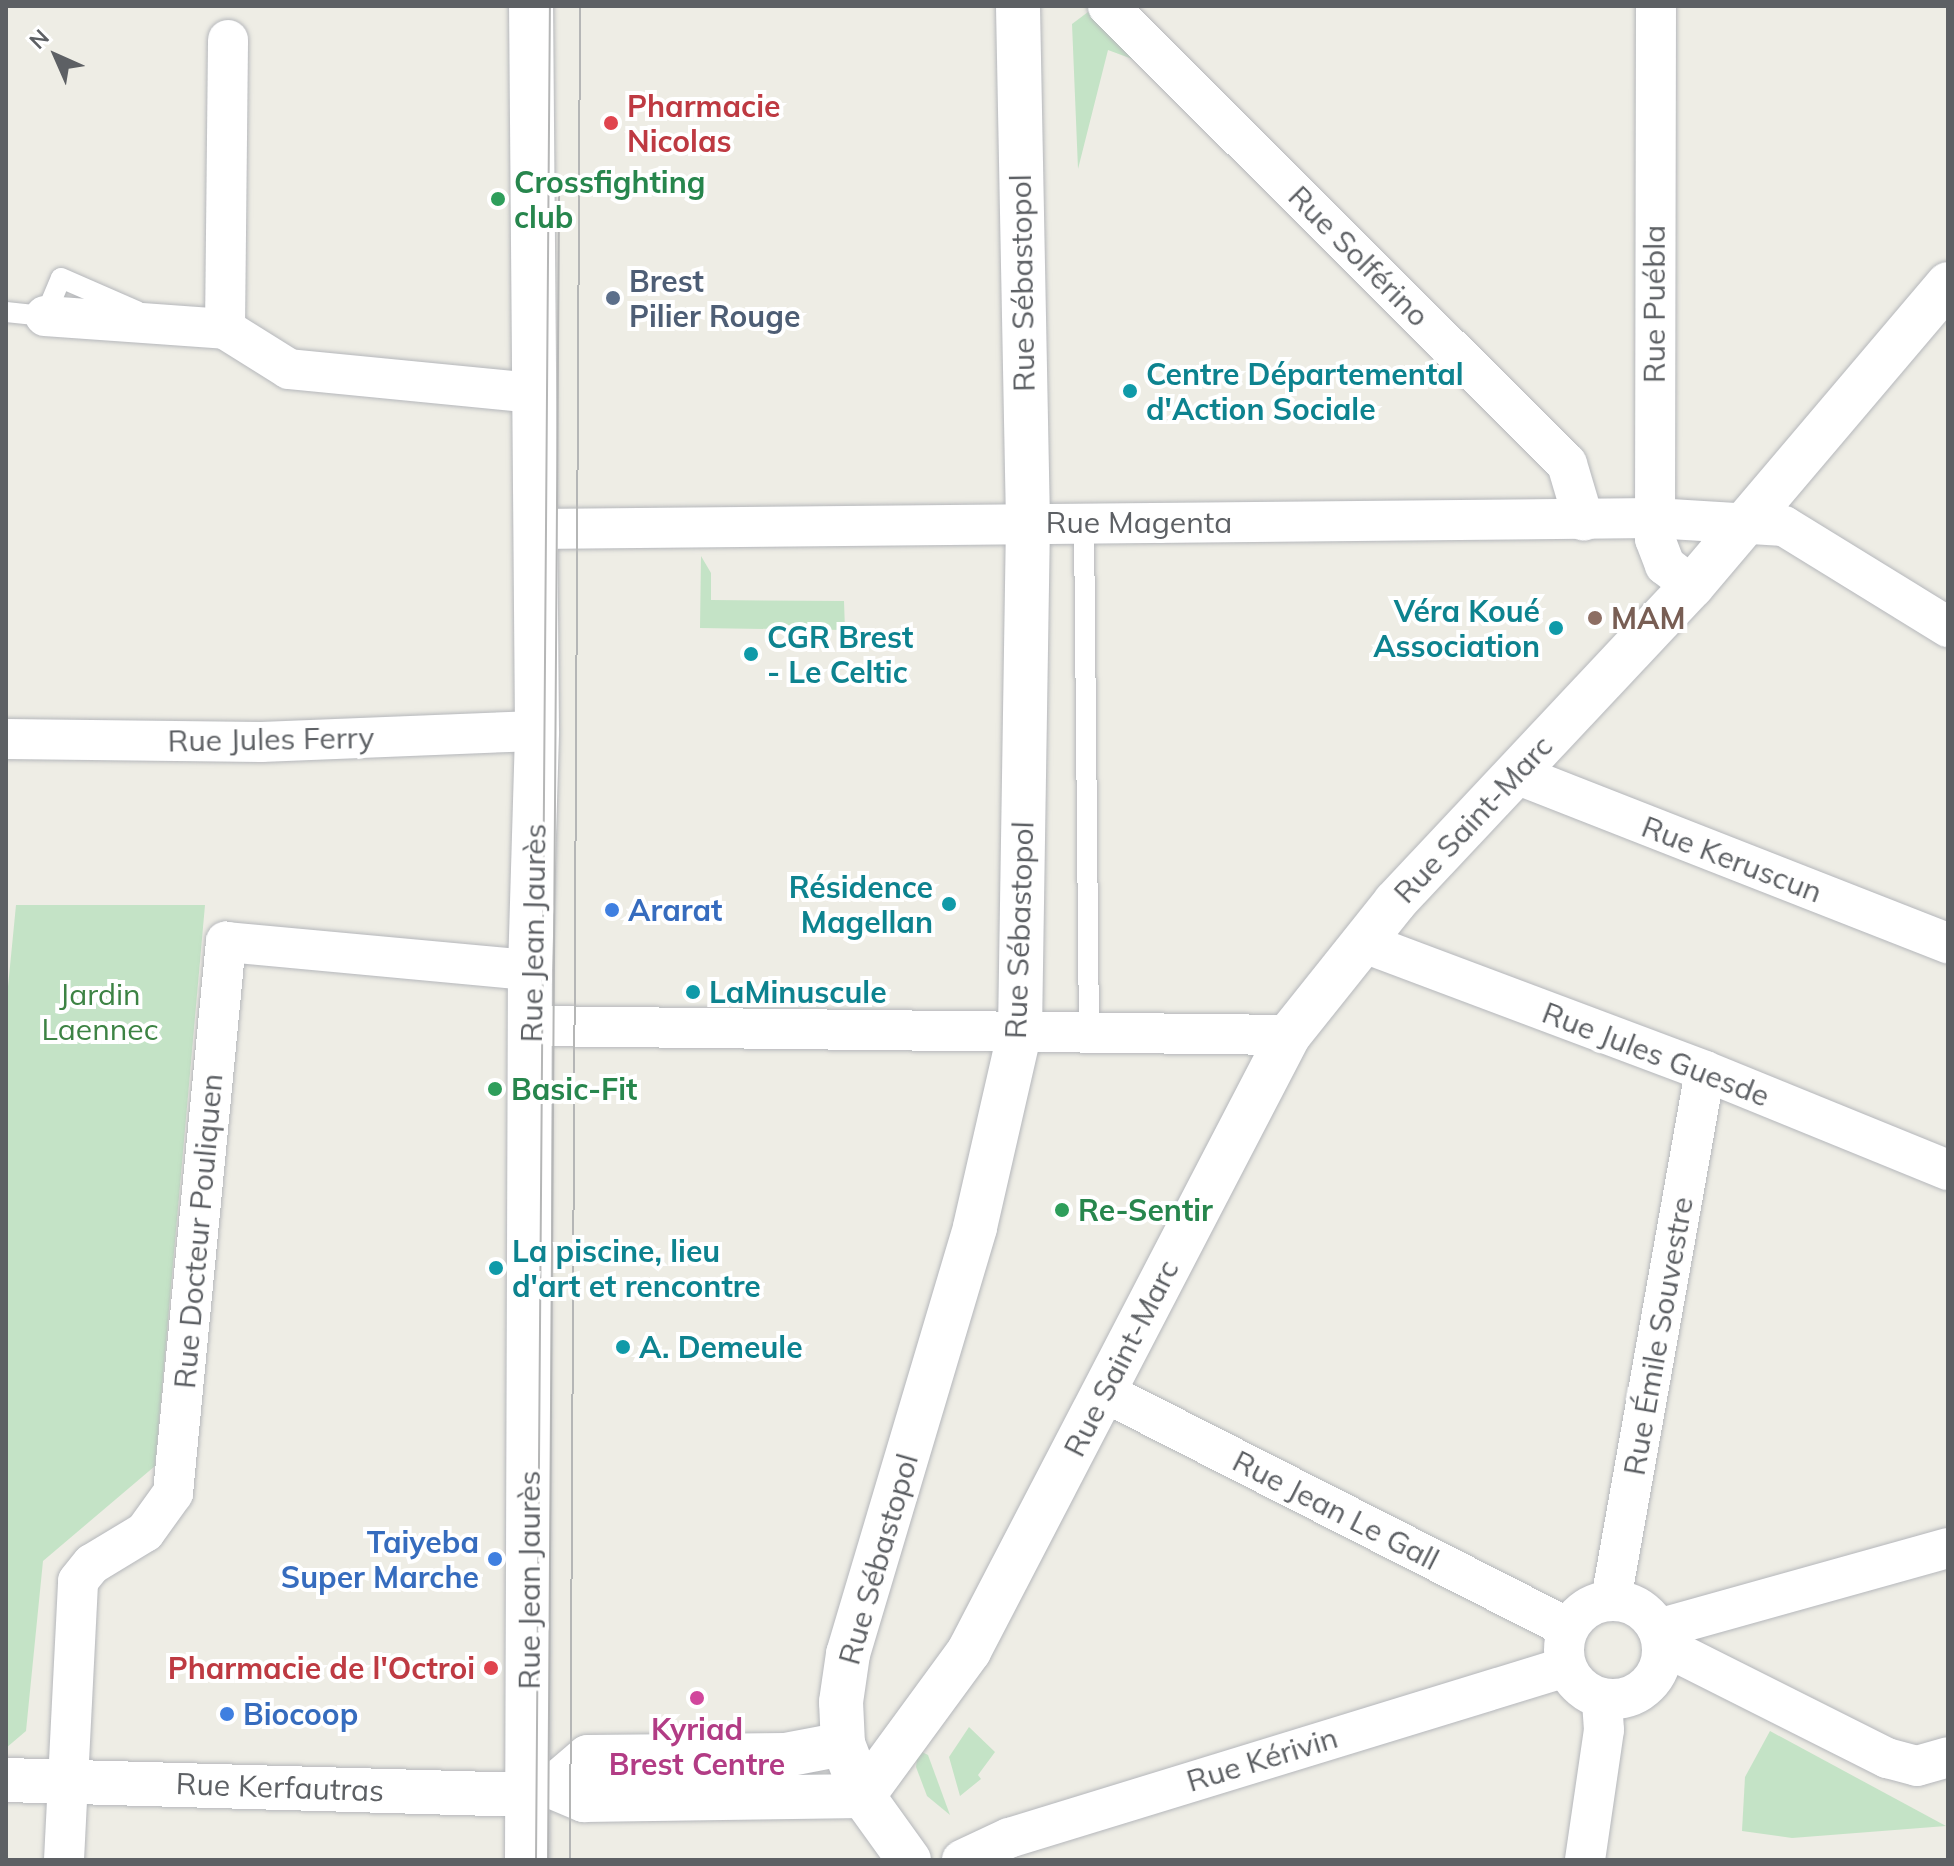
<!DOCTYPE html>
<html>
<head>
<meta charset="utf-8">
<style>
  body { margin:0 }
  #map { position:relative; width:1954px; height:1866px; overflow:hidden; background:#eeede5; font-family:Mulish,sans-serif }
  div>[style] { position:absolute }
  .green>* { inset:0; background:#c4e3c6 }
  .roads { filter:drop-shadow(0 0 2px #b5b7bb) drop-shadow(0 0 2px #b5b7bb) }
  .lane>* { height:20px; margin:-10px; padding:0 10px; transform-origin:10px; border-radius:10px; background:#fff }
  .street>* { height:40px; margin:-20px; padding:0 20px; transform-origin:20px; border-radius:20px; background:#fff }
  .street>.ring { margin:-20px; padding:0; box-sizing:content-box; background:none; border:40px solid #fff; border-radius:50% }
  .secondary>* { height:44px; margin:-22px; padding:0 22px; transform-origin:22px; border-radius:22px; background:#fff }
  .tram>* { height:2px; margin:-1px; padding:0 1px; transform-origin:1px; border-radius:1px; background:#b5b6b6 }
  .dots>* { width:22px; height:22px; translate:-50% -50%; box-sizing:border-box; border:4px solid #fff; border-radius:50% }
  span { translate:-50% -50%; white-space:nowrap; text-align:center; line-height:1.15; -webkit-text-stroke:8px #fff; paint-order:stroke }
  .health-label { font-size:30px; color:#be3a42; font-weight:700 }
  .left { translate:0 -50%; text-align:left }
  .right { translate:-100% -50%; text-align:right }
  .leisure-label { font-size:30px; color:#27864d; font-weight:700 }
  .street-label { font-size:30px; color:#5d6064 }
  .service-label { font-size:30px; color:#4e5e75; font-weight:700 }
  .culture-label { font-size:30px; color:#0d838f; font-weight:700 }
  .education-label { font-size:30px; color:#785e54; font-weight:700 }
  .shop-label { font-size:30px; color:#366cbe; font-weight:700 }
  .park-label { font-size:30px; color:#3d8344 }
  .hotel-label { font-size:30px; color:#b23c85; font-weight:700 }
  .frame { position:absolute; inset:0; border:8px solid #5d6064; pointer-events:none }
  .north { position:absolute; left:16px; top:16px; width:80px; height:80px; -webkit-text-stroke:6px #fff; paint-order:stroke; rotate:315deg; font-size:22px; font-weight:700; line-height:32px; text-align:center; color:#5d6064 }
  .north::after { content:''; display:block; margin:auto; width:28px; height:36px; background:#5d6064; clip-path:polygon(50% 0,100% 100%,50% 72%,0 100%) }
</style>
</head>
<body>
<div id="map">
  <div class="green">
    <div style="clip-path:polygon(1088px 12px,1135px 60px,1108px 50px,1078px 169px,1072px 24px)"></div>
    <div style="clip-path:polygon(701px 556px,711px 573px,711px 600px,844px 601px,845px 630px,700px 628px)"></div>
    <div style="clip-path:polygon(16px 905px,205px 905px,155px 1466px,43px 1561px,26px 1731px,6px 1748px,6px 1007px)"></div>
    <div style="clip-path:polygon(969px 1727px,995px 1752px,978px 1775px,981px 1779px,960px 1796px,949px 1757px)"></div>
    <div style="clip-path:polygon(1770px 1731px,1946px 1826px,1792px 1838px,1742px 1831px,1745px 1777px)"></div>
    <div style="clip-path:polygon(918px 1750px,928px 1755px,950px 1815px,927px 1796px,916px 1767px)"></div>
  </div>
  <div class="roads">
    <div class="lane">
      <div style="left:6px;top:312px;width:39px;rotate:6deg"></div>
      <div style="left:45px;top:316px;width:41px;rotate:-67.2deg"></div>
      <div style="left:61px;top:278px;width:83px;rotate:23.5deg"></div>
      <div style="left:1084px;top:523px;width:509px;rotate:89.44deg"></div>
    </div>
    <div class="street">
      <div style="left:1108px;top:6px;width:648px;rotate:44.94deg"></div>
      <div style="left:1567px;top:464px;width:59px;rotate:73.4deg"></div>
      <div style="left:1656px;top:6px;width:533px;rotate:90.11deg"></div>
      <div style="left:1655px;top:539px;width:28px;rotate:69deg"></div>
      <div style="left:1665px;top:565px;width:34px;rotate:38deg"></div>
      <div style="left:45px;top:316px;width:180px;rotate:4.1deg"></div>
      <div style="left:225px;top:329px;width:75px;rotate:32deg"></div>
      <div style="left:289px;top:369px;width:245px;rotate:5.6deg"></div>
      <div style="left:225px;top:329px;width:289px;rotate:-89.4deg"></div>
      <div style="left:535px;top:529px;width:1119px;rotate:-0.56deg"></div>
      <div style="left:1654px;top:518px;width:130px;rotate:3.5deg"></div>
      <div style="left:1784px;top:526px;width:193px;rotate:31.6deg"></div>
      <div style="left:6px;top:739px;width:255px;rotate:0.7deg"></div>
      <div style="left:261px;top:742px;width:276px;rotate:-2.3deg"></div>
      <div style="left:1516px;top:774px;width:464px;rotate:21.4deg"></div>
      <div style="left:1362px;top:942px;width:366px;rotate:20.6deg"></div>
      <div style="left:1705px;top:1071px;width:262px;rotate:22.2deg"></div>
      <div style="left:532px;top:1026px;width:757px;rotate:0.68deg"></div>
      <div style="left:1104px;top:1392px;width:521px;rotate:26.96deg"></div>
      <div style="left:1611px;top:1600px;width:537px;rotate:-79.92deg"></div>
      <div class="ring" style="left:1564px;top:1601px;width:58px;height:58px"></div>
      <div style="left:1658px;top:1629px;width:301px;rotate:-15.6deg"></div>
      <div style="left:1662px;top:1645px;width:252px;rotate:26.7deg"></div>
      <div style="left:1887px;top:1758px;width:31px;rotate:15deg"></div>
      <div style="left:1917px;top:1766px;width:32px;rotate:-16deg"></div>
      <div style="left:64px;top:1860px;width:279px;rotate:-87.1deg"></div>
      <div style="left:78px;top:1581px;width:22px;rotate:-51deg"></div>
      <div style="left:92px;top:1564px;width:62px;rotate:-31.1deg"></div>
      <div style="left:145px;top:1532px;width:48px;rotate:-54.3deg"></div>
      <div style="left:173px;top:1493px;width:554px;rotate:-84.51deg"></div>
      <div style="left:226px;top:942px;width:305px;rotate:5.3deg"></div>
      <div style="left:962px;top:1860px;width:52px;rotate:-25.1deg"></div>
      <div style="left:1009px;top:1838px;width:583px;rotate:-17.07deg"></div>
      <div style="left:1585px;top:1860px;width:131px;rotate:-81.7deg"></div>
      <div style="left:1604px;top:1730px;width:32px;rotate:-94deg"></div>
    </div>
    <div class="secondary">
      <div style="left:843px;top:1744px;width:58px;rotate:169.1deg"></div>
      <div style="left:786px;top:1755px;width:198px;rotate:179.4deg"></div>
      <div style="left:588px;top:1757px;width:46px;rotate:139.4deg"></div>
      <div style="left:553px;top:1787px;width:34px;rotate:23deg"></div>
      <div style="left:584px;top:1800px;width:279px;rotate:-0.8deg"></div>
      <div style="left:6px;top:1780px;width:521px;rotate:1.65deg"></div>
      <div style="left:863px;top:1796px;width:180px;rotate:-53.8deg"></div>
      <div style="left:969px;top:1651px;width:694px;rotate:-62.55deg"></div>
      <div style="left:1289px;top:1035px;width:170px;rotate:-51.4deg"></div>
      <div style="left:1395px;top:902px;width:434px;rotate:-46.8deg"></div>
      <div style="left:1692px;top:586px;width:396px;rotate:-49.7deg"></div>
      <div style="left:527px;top:1860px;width:890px;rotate:-89.81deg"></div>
      <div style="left:530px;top:970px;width:239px;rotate:-88.3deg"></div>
      <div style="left:537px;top:731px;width:725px;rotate:-90.47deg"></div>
      <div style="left:909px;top:1860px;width:79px;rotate:-125.7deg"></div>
      <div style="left:863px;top:1796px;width:56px;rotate:-111deg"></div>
      <div style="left:843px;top:1744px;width:42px;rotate:-92.7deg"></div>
      <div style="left:841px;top:1702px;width:49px;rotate:-81.7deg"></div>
      <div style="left:848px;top:1654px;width:445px;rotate:-73.4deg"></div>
      <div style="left:975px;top:1227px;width:201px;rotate:-77.1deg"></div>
      <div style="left:1020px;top:1031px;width:508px;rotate:-89.1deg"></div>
      <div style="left:1028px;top:523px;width:517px;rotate:-91.11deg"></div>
    </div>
  </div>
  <div class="tram">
    <div style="left:536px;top:1860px;width:1854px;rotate:-89.57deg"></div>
    <div style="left:548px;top:1860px;width:1666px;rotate:-89.62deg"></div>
    <div style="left:570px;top:1860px;width:1854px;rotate:-89.69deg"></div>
  </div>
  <div class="dots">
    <div style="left:611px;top:123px;background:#e0444e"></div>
    <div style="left:498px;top:199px;background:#2e9e5b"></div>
    <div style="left:613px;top:298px;background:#5c6f8a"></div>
    <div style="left:1130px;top:391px;background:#0f9aa8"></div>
    <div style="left:1595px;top:618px;background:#8d6e63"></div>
    <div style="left:1556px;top:628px;background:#0f9aa8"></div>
    <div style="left:751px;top:654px;background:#0f9aa8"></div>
    <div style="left:949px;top:904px;background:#0f9aa8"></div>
    <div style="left:612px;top:910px;background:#3f7fe0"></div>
    <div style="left:693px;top:992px;background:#0f9aa8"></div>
    <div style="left:495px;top:1089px;background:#2e9e5b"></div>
    <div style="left:1062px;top:1210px;background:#2e9e5b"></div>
    <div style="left:496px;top:1268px;background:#0f9aa8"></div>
    <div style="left:623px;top:1347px;background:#0f9aa8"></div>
    <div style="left:495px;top:1559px;background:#3f7fe0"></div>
    <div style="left:491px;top:1668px;background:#e0444e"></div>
    <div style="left:697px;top:1698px;background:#d1479c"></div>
    <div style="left:227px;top:1714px;background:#3f7fe0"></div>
  </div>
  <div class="health-label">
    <span class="left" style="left:627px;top:123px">Pharmacie<br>Nicolas</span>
    <span class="right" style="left:475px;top:1668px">Pharmacie de l'Octroi</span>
  </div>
  <div class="leisure-label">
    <span class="left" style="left:514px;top:199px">Crossfighting<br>club</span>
    <span class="left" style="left:511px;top:1089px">Basic-Fit</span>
    <span class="left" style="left:1078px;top:1210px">Re-Sentir</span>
  </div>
  <div class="street-label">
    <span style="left:1359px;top:256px;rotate:45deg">Rue Solférino</span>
    <span style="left:1022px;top:283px;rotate:-91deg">Rue Sébastopol</span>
    <span style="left:1654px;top:304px;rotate:-90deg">Rue Puébla</span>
    <span style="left:1139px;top:522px">Rue Magenta</span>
    <span style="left:271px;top:739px;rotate:-1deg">Rue Jules Ferry</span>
    <span style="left:1473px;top:819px;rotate:-47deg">Rue Saint-Marc</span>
    <span style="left:1732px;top:859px;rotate:21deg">Rue Keruscun</span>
    <span style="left:1019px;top:930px;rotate:-88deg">Rue Sébastopol</span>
    <span style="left:533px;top:933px;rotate:-89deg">Rue Jean Jaurès</span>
    <span style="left:1656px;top:1054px;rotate:21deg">Rue Jules Guesde</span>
    <span style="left:198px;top:1231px;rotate:-85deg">Rue Docteur Pouliquen</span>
    <span style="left:1658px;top:1336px;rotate:-80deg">Rue Émile Souvestre</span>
    <span style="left:1121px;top:1358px;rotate:-63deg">Rue Saint-Marc</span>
    <span style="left:1336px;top:1510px;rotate:27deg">Rue Jean Le Gall</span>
    <span style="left:878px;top:1559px;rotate:-74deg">Rue Sébastopol</span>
    <span style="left:529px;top:1580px;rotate:-90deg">Rue Jean Jaurès</span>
    <span style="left:1262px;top:1759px;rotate:-17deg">Rue Kérivin</span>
    <span style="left:280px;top:1787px;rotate:2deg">Rue Kerfautras</span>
  </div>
  <div class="service-label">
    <span class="left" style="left:629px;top:298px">Brest<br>Pilier Rouge</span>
  </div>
  <div class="culture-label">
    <span class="left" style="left:1146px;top:391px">Centre Départemental<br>d'Action Sociale</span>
    <span class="right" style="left:1540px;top:628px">Véra Koué<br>Association</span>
    <span class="left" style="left:767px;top:654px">CGR Brest<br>- Le Celtic</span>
    <span class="right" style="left:933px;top:904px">Résidence<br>Magellan</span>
    <span class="left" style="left:709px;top:992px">LaMinuscule</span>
    <span class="left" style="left:512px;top:1268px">La piscine, lieu<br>d'art et rencontre</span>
    <span class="left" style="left:639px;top:1347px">A. Demeule</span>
  </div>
  <div class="education-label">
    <span class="left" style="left:1611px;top:618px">MAM</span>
  </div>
  <div class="shop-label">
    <span class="left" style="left:628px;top:910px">Ararat</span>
    <span class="right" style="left:479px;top:1559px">Taiyeba<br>Super Marche</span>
    <span class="left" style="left:243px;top:1714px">Biocoop</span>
  </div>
  <div class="park-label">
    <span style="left:100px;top:1011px">Jardin<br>Laennec</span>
  </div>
  <div class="hotel-label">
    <span style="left:697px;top:1746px">Kyriad<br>Brest Centre</span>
  </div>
  <div class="frame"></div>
  <div class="north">N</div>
</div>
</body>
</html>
